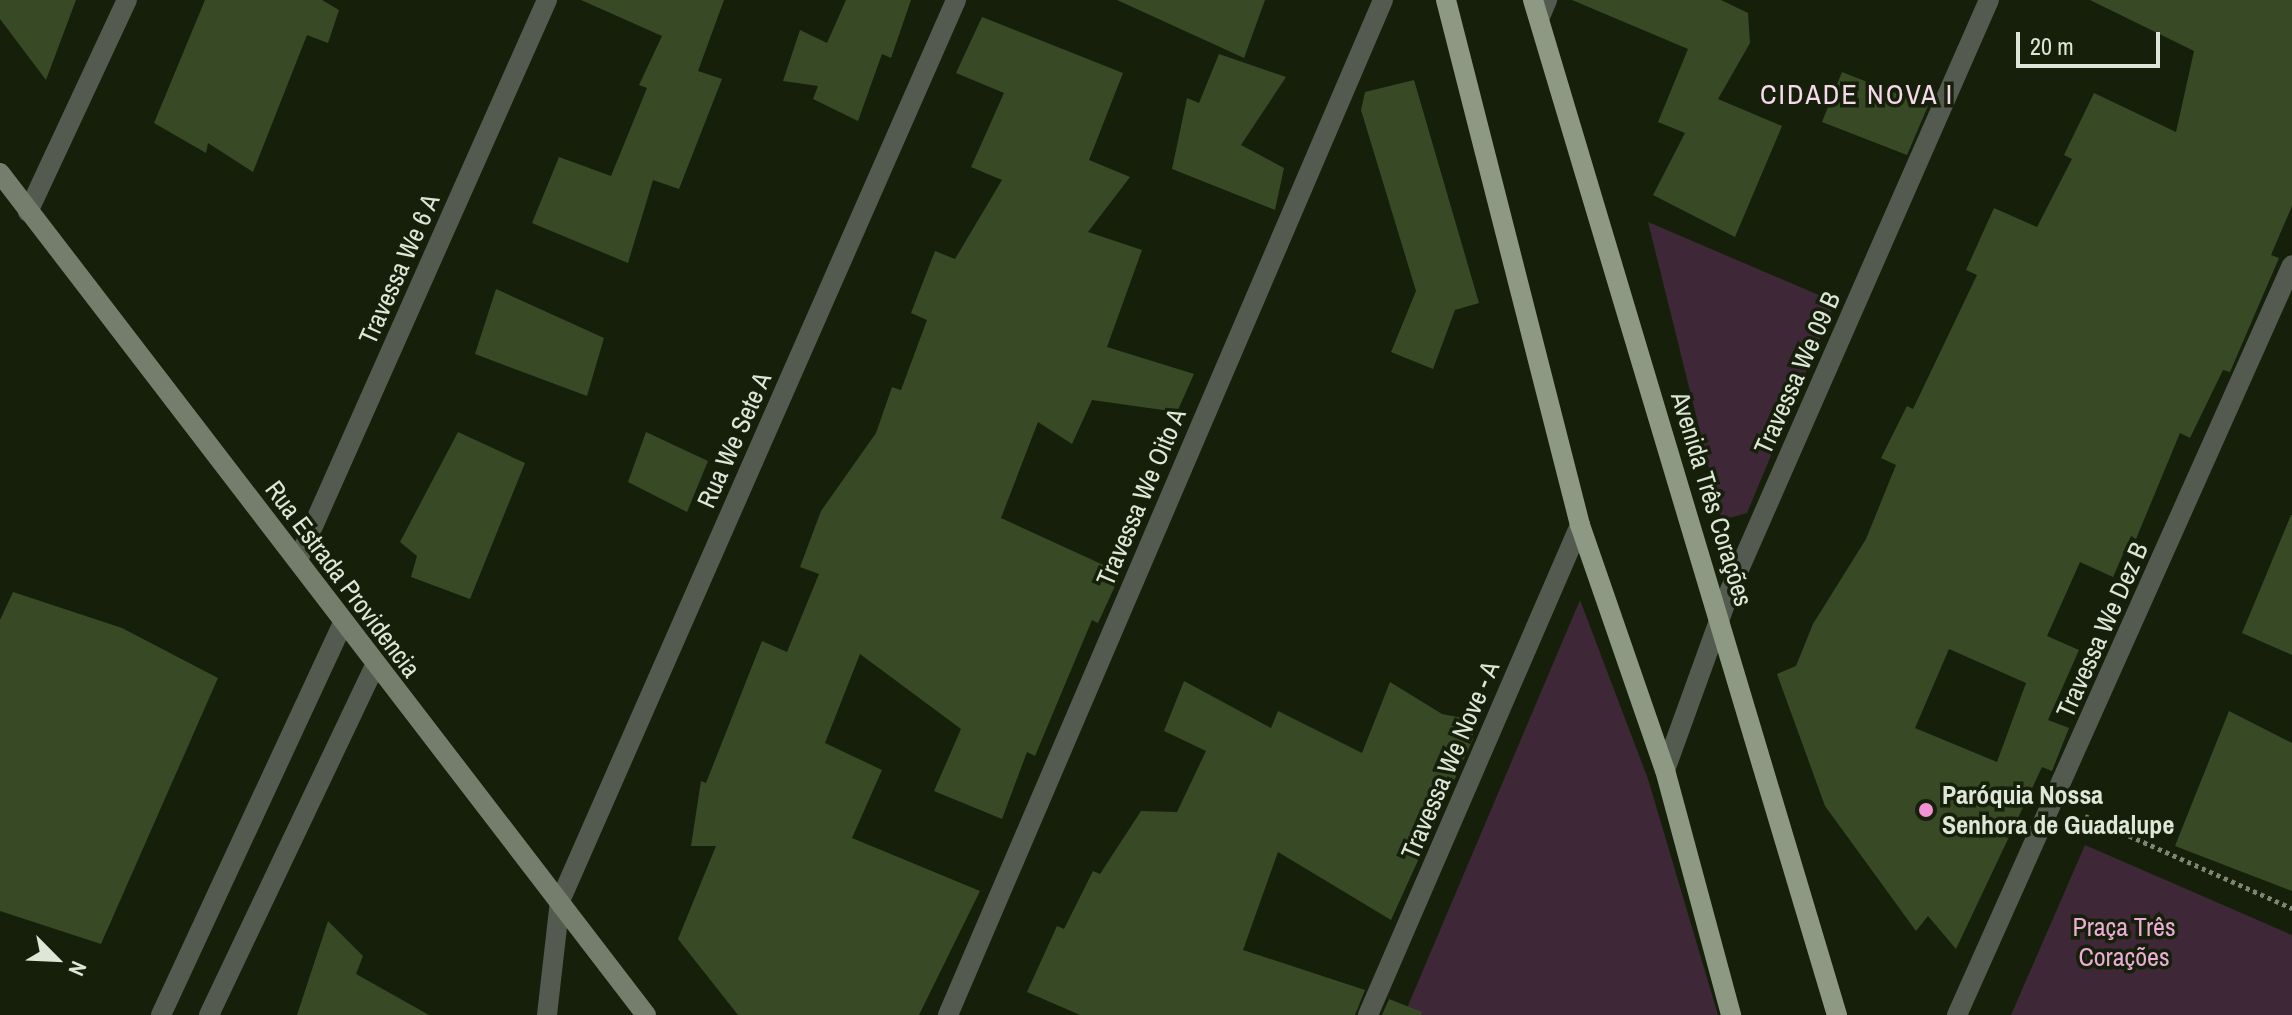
<!DOCTYPE html>
<html>
<head>
<meta charset="utf-8">
<style>
  body { margin:0 }
  #map { position:relative; width:2292px; height:1015px; overflow:hidden; background:#151f0a; font-family:"Archivo Narrow",sans-serif }
  div>[style] { position:absolute }
  .green>* { inset:0; background:#3e2837 }
  .building>* { inset:0; background:#384a25 }
  .path>* { height:5px; margin-top:-2.5px; transform-origin:0; background:repeating-linear-gradient(90deg,#7d8674 0 4px,transparent 0 8px) }
  .lane>* { height:20px; margin:-10px; padding:0 10px; transform-origin:10px; border-radius:10px; background:#545a50 }
  .street>* { height:20px; margin:-10px; padding:0 10px; transform-origin:10px; border-radius:10px; background:#545a50 }
  .secondary>* { height:20px; margin:-10px; padding:0 10px; transform-origin:10px; border-radius:10px; background:#757e6d }
  .primary>* { height:20px; margin:-10px; padding:0 10px; transform-origin:10px; border-radius:10px; background:#8e9984 }
  .dots>* { width:22px; height:22px; translate:-50% -50%; box-sizing:border-box; border:4px solid #151f0a; border-radius:50% }
  span { translate:-50% -50%; white-space:nowrap; text-align:center; line-height:1.15; -webkit-text-stroke:7px #151f0a; paint-order:stroke }
  .street-label { font-size:26px; color:#dee6d8 }
  .poi-label { font-size:26px; color:#dee6d8; font-weight:700 }
  .left { translate:0 -50%; text-align:left }
  .park-label { font-size:26px; color:#ebacd7 }
  .neighbourhood-label { font-size:28px; color:#f6daec; letter-spacing:2px }
  .north { position:absolute; left:16px; top:919px; width:80px; height:80px; -webkit-text-stroke:6px #151f0a; paint-order:stroke; rotate:114deg; font-size:22px; font-weight:700; line-height:32px; text-align:center; color:#dee6d8 }
  .north::after { content:''; display:block; margin:auto; width:28px; height:36px; background:#dee6d8; clip-path:polygon(50% 0,100% 100%,50% 72%,0 100%) }
  .scale { position:absolute; left:2016px; top:32px; width:144px; height:36px; box-sizing:border-box; border:4px solid #dee6d8; border-top:0; padding-left:10px; font-size:24px; line-height:28px; white-space:nowrap; color:#dee6d8; -webkit-text-stroke:6px #151f0a; paint-order:stroke }
</style>
</head>
<body>
<div id="map">
  <div class="green">
    <div style="clip-path:polygon(1648px 222px,1835px 302px,1747px 513px,1722px 520px)"></div>
    <div style="clip-path:polygon(1580px 600px,1648px 779px,1718px 1015px,1404px 1015px)"></div>
    <div style="clip-path:polygon(2085px 845px,2292px 935px,2292px 1015px,2011px 1015px)"></div>
  </div>
  <div class="building">
    <div style="clip-path:polygon(0 0,76px 0,46px 80px,0 19px)"></div>
    <div style="clip-path:polygon(205px 0,322px 0,339px 10px,328px 43px,307px 35px,253px 172px,208px 143px,206px 153px,154px 123px)"></div>
    <div style="clip-path:polygon(581px 0,724px 0,698px 71px,722px 79px,679px 189px,653px 180px,628px 263px,532px 223px,559px 157px,611px 176px,647px 88px,639px 85px,662px 36px)"></div>
    <div style="clip-path:polygon(846px 0,911px 0,891px 58px,882px 54px,858px 121px,813px 99px,818px 86px,783px 81px,800px 30px,827px 43px)"></div>
    <div style="clip-path:polygon(1117px 0,1265px 0,1244px 58px)"></div>
    <div style="clip-path:polygon(1572px 0,1721px 0,1748px 13px,1750px 43px,1718px 99px,1782px 126px,1735px 237px,1653px 195px,1685px 133px,1658px 122px,1688px 49px)"></div>
    <div style="clip-path:polygon(evenodd,2090px 0,2292px 0,2292px 206px,2271px 255px,2279px 258px,2230px 372px,2223px 370px,2190px 438px,2180px 433px,2136px 539px,2131px 536px,2113px 577px,2080px 562px,2047px 636px,2079px 650px,2048px 720px,2069px 728px,2052px 771px,2042px 767px,1956px 949px,1928px 916px,1916px 931px,1825px 806px,1777px 674px,1796px 666px,1813px 624px,1866px 539px,1896px 465px,1881px 458px,1907px 406px,1913px 409px,1977px 275px,1966px 270px,1994px 208px,2037px 227px,2072px 159px,2064px 155px,2094px 93px,2176px 132px,2194px 51px,2090px 0,1949px 649px,2026px 683px,1997px 762px,1915px 728px,1949px 649px)"></div>
    <div style="clip-path:polygon(982px 17px,1123px 73px,1089px 160px,1130px 177px,1088px 232px,1142px 250px,1107px 347px,1194px 374px,1177px 412px,1092px 400px,1072px 444px,1038px 422px,1001px 518px,1121px 573px,1098px 623px,1092px 620px,1035px 756px,1027px 752px,1002px 819px,934px 791px,961px 729px,860px 654px,825px 743px,882px 770px,852px 838px,980px 891px,919px 1015px,738px 1015px,678px 939px,716px 846px,691px 846px,701px 781px,706px 783px,762px 641px,787px 652px,819px 574px,800px 567px,821px 511px,876px 433px,892px 387px,901px 390px,927px 320px,911px 313px,935px 251px,955px 259px,1002px 180px,971px 167px,1004px 93px,956px 73px)"></div>
    <div style="clip-path:polygon(1219px 54px,1286px 77px,1241px 145px,1284px 168px,1275px 210px,1172px 169px,1187px 98px,1199px 103px)"></div>
    <div style="clip-path:polygon(1842px 72px,1928px 106px,1907px 155px,1822px 122px)"></div>
    <div style="clip-path:polygon(1414px 80px,1479px 303px,1455px 310px,1433px 369px,1391px 352px,1416px 291px,1361px 110px,1365px 92px)"></div>
    <div style="clip-path:polygon(496px 289px,604px 338px,587px 396px,475px 354px)"></div>
    <div style="clip-path:polygon(458px 432px,525px 463px,470px 599px,411px 577px,417px 556px,400px 542px)"></div>
    <div style="clip-path:polygon(646px 432px,708px 461px,687px 512px,628px 482px)"></div>
    <div style="clip-path:polygon(2291px 515px,2292px 515px,2292px 655px,2242px 633px)"></div>
    <div style="clip-path:polygon(13px 592px,122px 628px,218px 678px,101px 944px,0 911px,0 620px)"></div>
    <div style="clip-path:polygon(1184px 681px,1271px 728px,1278px 711px,1362px 753px,1390px 682px,1442px 714px,1473px 720px,1473px 739px,1391px 920px,1278px 852px,1243px 950px,1365px 990px,1355px 1015px,1080px 1015px,1027px 992px,1057px 926px,1064px 929px,1093px 871px,1100px 874px,1141px 811px,1177px 812px,1206px 751px,1164px 731px)"></div>
    <div style="clip-path:polygon(2229px 711px,2292px 743px,2292px 891px,2175px 846px)"></div>
    <div style="clip-path:polygon(328px 921px,363px 956px,356px 974px,429px 1015px,297px 1015px)"></div>
    <div style="clip-path:polygon(1389px 999px,1422px 1012px,1421px 1015px,1382px 1015px)"></div>
  </div>
  <div class="path">
    <div style="left:2085px;top:816px;width:227px;rotate:24deg"></div>
  </div>
  <div class="lane">
    <div style="left:161px;top:1015px;width:430px;rotate:-65.1deg"></div>
    <div style="left:209px;top:1015px;width:385px;rotate:-64.6deg"></div>
    <div style="left:547px;top:1015px;width:115px;rotate:-83.5deg"></div>
  </div>
  <div class="street">
    <div style="left:1539px;top:19px;width:21px;rotate:-67deg"></div>
    <div style="left:28px;top:212px;width:234px;rotate:-65deg"></div>
    <div style="left:298px;top:560px;width:613px;rotate:-66.03deg"></div>
    <div style="left:1665px;top:770px;width:191px;rotate:-70.1deg"></div>
    <div style="left:1730px;top:590px;width:644px;rotate:-66.3deg"></div>
    <div style="left:560px;top:901px;width:984px;rotate:-66.27deg"></div>
    <div style="left:948px;top:1015px;width:1104px;rotate:-66.8deg"></div>
    <div style="left:1368px;top:1015px;width:534px;rotate:-66.6deg"></div>
    <div style="left:1957px;top:1015px;width:821px;rotate:-65.93deg"></div>
  </div>
  <div class="secondary">
    <div style="left:0;top:173px;width:1061px;rotate:52.5deg"></div>
  </div>
  <div class="primary">
    <div style="left:1446px;top:0;width:542px;rotate:75.68deg"></div>
    <div style="left:1580px;top:525px;width:259px;rotate:70.9deg"></div>
    <div style="left:1665px;top:770px;width:254px;rotate:74.9deg"></div>
    <div style="left:1533px;top:0;width:1060px;rotate:73.33deg"></div>
  </div>
  <div class="dots">
    <div style="left:1926px;top:810px;background:#f391d6"></div>
  </div>
  <div class="street-label">
    <span style="left:399px;top:269px;rotate:-66deg">Travessa We 6 A</span>
    <span style="left:1797px;top:373px;rotate:-66deg">Travessa We 09 B</span>
    <span style="left:734px;top:440px;rotate:-66deg">Rua We Sete A</span>
    <span style="left:1141px;top:497px;rotate:-67deg">Travessa We Oito A</span>
    <span style="left:1712px;top:499px;rotate:73deg">Avenida Três Corações</span>
    <span style="left:343px;top:579px;rotate:53deg">Rua Estrada Providencia</span>
    <span style="left:2102px;top:630px;rotate:-66deg">Travessa We Dez B</span>
    <span style="left:1450px;top:760px;rotate:-67deg">Travessa We Nove - A</span>
  </div>
  <div class="poi-label">
    <span class="left" style="left:1942px;top:810px">Paróquia Nossa<br>Senhora de Guadalupe</span>
  </div>
  <div class="park-label">
    <span style="left:2124px;top:942px">Praça Três<br>Corações</span>
  </div>
  <div class="neighbourhood-label">
    <span style="left:1857px;top:94px">CIDADE NOVA I</span>
  </div>
  <div class="north">N</div>
  <div class="scale">20 m</div>
</div>
</body>
</html>
